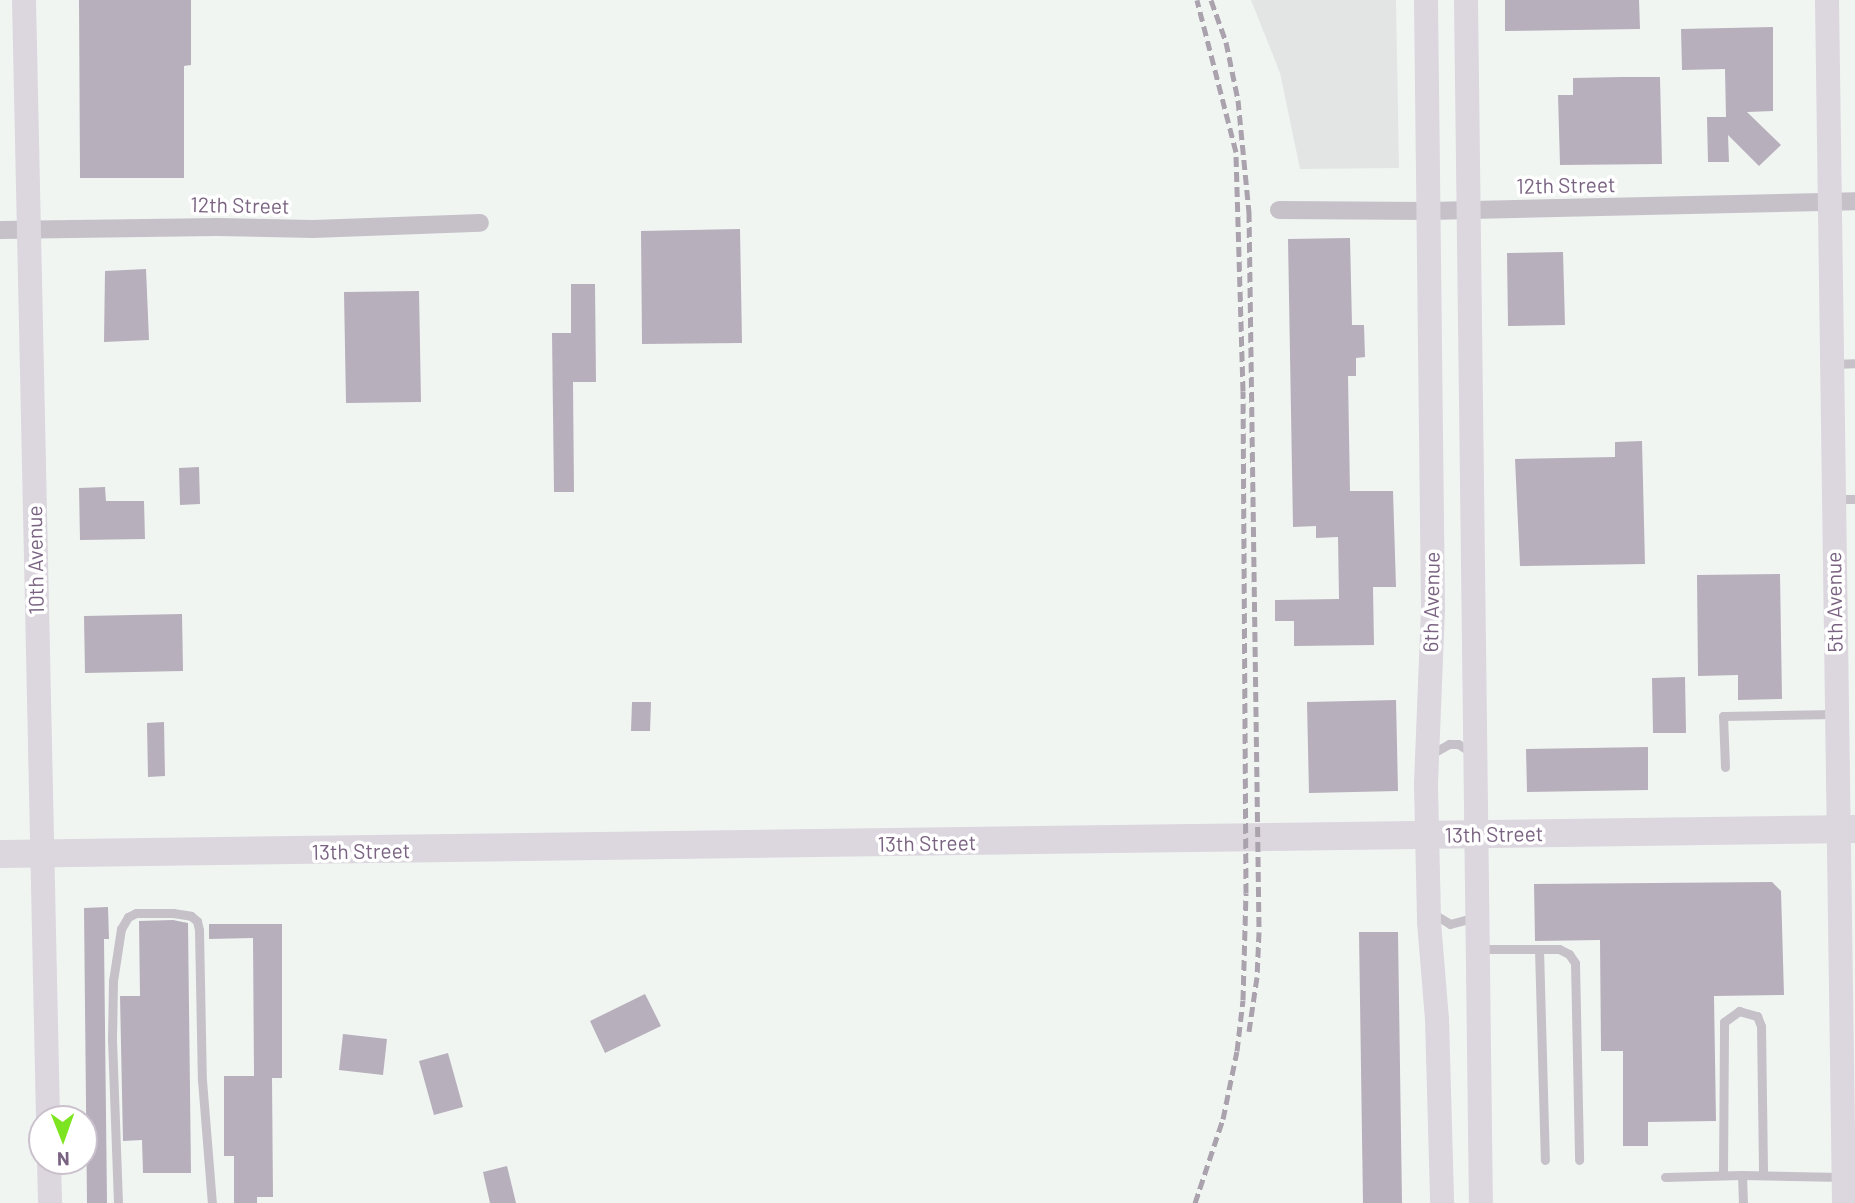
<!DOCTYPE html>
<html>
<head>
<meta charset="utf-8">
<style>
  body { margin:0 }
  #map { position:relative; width:1855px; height:1203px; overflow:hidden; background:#f0f5f2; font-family:Barlow,sans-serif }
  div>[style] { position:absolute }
  .built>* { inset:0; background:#e3e5e5 }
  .building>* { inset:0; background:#b7afbb }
  .lane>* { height:9px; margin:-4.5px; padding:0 4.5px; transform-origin:4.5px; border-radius:4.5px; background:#c6c1c8 }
  .street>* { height:18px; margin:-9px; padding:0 9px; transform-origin:9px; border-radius:9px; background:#c6c1c8 }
  .secondary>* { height:24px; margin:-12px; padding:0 12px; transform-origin:12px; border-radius:12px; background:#dcd6de }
  .primary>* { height:28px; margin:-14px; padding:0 14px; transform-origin:14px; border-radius:14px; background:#dcd6de }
  .rail>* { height:5px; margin-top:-2.5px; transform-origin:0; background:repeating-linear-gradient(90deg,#aaa2ad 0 10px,transparent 0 15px) }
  span { translate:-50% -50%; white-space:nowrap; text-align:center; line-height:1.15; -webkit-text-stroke:7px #fff; paint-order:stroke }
  .street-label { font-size:21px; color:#7a6382 }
  .north { position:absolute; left:28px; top:1105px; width:70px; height:70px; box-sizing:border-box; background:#fff; border:2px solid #cac1cd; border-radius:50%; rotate:179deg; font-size:19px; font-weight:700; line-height:28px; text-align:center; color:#7a6382 }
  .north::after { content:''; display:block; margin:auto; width:24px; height:32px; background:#7de421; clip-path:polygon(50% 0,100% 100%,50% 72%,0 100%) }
</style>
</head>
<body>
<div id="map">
  <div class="built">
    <div style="clip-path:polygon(1251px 0,1396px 0,1399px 168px,1300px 169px,1280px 73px)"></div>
  </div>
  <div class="building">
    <div style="clip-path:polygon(79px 0,191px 0,191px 65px,184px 66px,184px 178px,80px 178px)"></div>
    <div style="clip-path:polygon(1505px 0,1639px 0,1640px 29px,1505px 31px)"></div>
    <div style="clip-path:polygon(1773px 27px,1773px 111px,1747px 112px,1781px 145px,1759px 166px,1728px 135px,1729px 162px,1708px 162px,1707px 117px,1726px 117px,1725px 69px,1682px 70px,1681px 29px)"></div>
    <div style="clip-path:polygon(1623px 77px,1660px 77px,1662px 164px,1560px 165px,1558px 95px,1573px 95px,1573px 78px)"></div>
    <div style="clip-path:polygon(740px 229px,742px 343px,642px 344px,641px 231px)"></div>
    <div style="clip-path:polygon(1350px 238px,1352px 325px,1364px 325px,1365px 357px,1356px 358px,1356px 376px,1348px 376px,1350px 491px,1393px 491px,1396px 587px,1373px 587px,1374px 645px,1294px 646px,1294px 621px,1275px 621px,1275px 600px,1339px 599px,1338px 537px,1316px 538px,1316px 526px,1293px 527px,1288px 239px)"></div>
    <div style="clip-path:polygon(1563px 252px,1565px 325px,1508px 326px,1507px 253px)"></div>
    <div style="clip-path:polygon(146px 269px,149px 340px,104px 342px,105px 271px)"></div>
    <div style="clip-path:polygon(571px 284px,595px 284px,596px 382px,573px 382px,574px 492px,554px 492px,552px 333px,571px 333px)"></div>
    <div style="clip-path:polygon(419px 291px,421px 402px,346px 403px,344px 292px)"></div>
    <div style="clip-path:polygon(1642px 441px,1645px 564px,1520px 566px,1515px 459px,1615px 457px,1615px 442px)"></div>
    <div style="clip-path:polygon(199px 467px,200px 504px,180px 505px,179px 468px)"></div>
    <div style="clip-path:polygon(105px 487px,106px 501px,144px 501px,145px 539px,80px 540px,79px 488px)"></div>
    <div style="clip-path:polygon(1780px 574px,1782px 699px,1738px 700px,1738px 675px,1698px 676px,1697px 575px)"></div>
    <div style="clip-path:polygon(182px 614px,183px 671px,85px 673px,84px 616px)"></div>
    <div style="clip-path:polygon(1685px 677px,1686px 733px,1653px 733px,1652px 678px)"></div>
    <div style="clip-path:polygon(1396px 700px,1398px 791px,1309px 793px,1307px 702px)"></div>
    <div style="clip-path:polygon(632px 702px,651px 702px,650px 731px,631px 731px)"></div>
    <div style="clip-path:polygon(164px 722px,165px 776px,148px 777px,147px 723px)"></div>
    <div style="clip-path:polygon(1648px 747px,1648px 790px,1527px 792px,1526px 749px)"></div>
    <div style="clip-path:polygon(1772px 882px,1781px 891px,1784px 995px,1714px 996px,1716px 1121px,1648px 1122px,1648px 1146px,1623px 1146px,1623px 1051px,1601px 1051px,1600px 940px,1535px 941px,1534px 884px)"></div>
    <div style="clip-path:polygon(108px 907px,109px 939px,104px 939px,107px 1203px,87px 1203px,84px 908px)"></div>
    <div style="clip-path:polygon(173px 920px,188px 923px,191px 1173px,143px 1173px,142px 1140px,123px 1141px,120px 996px,140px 996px,139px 921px)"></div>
    <div style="clip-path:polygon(209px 924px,282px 924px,282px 1078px,272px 1078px,273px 1197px,257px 1197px,257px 1203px,234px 1203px,234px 1156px,224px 1156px,224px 1076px,254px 1076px,253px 938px,209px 939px)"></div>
    <div style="clip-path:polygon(1359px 932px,1398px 932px,1402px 1203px,1363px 1203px)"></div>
    <div style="clip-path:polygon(645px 994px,661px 1026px,605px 1053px,590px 1021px)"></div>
    <div style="clip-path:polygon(343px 1034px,387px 1039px,383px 1075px,339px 1070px)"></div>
    <div style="clip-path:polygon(448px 1053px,463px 1107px,434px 1115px,419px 1061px)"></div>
    <div style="clip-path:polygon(507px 1166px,516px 1203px,490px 1203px,483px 1172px)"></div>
  </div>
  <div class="lane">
    <div style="left:1832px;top:364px;width:23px;rotate:-2deg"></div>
    <div style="left:1838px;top:499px;width:17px"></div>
    <div style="left:1431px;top:754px;width:21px;rotate:-29deg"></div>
    <div style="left:1449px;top:744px;width:9px"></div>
    <div style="left:1458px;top:744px;width:15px;rotate:32deg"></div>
    <div style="left:1725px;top:767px;width:51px;rotate:-92.2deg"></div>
    <div style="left:1723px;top:716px;width:112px;rotate:-1deg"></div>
    <div style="left:1432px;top:913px;width:21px;rotate:31deg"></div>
    <div style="left:1450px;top:924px;width:20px;rotate:-15deg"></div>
    <div style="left:1469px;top:919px;width:8px;rotate:-50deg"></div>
    <div style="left:1480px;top:949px;width:79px"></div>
    <div style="left:1559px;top:949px;width:11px;rotate:27deg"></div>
    <div style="left:1569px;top:954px;width:11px;rotate:56deg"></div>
    <div style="left:1575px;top:963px;width:197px;rotate:88.8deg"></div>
    <div style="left:1539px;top:949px;width:211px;rotate:88.4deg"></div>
    <div style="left:1723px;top:1175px;width:153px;rotate:-89.6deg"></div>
    <div style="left:1724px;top:1022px;width:19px;rotate:-36deg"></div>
    <div style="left:1739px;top:1011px;width:19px;rotate:16deg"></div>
    <div style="left:1757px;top:1016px;width:11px;rotate:68deg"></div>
    <div style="left:1761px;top:1026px;width:149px;rotate:89.2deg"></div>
    <div style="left:1665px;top:1177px;width:77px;rotate:-1.5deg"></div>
    <div style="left:118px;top:1203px;width:164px;rotate:-92.1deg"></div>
    <div style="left:112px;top:1039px;width:58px;rotate:-89deg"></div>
    <div style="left:113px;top:981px;width:53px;rotate:-81.3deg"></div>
    <div style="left:121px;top:929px;width:14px;rotate:-60deg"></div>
    <div style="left:128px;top:917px;width:9px;rotate:-27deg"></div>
    <div style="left:136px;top:913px;width:37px"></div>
    <div style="left:173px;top:913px;width:18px;rotate:9deg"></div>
    <div style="left:191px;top:916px;width:8px;rotate:40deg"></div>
    <div style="left:197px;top:921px;width:9px;rotate:77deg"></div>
    <div style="left:199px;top:930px;width:150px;rotate:88.9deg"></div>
    <div style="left:202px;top:1080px;width:123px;rotate:85.4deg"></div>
    <div style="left:1743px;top:1203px;width:28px;rotate:-92deg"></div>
    <div style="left:1742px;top:1175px;width:100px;rotate:1.1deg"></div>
  </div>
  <div class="street">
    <div style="left:1279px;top:210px;width:150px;rotate:0.4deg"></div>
    <div style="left:1429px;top:211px;width:426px;rotate:-1.3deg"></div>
    <div style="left:0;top:230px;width:217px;rotate:-0.8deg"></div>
    <div style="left:217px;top:227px;width:96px;rotate:1.2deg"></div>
    <div style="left:313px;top:229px;width:167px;rotate:-2.1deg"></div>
  </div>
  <div class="secondary">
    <div style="left:24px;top:0;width:1119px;rotate:88.77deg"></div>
    <div style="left:1426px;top:0;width:609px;rotate:89.34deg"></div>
    <div style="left:1433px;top:609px;width:177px;rotate:92.3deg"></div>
    <div style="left:1426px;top:786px;width:136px;rotate:88.7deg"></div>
    <div style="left:1429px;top:922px;width:97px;rotate:85.3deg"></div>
    <div style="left:1437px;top:1019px;width:184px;rotate:88.4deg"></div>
    <div style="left:1466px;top:0;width:1203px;rotate:89.29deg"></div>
    <div style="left:1827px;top:0;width:1203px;rotate:89.19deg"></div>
    <div style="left:49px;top:1161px;width:42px;rotate:88.6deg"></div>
  </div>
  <div class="primary">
    <div style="left:0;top:854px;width:1855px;rotate:-0.77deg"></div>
  </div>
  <div class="rail">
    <div style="left:1211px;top:0;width:45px;rotate:70.3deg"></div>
    <div style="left:1226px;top:42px;width:59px;rotate:78.3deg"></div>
    <div style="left:1238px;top:100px;width:113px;rotate:84.4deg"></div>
    <div style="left:1249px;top:212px;width:720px;rotate:89.2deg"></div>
    <div style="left:1259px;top:932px;width:45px;rotate:92.5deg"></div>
    <div style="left:1257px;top:977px;width:55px;rotate:98.4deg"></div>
    <div style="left:1195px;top:1203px;width:89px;rotate:-71.6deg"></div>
    <div style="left:1223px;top:1119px;width:69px;rotate:-78.4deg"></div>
    <div style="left:1237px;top:1051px;width:51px;rotate:-83.3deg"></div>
    <div style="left:1243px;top:1000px;width:107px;rotate:-88.4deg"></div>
    <div style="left:1246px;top:893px;width:502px;rotate:-90.34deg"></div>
    <div style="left:1243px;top:391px;width:239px;rotate:-91.7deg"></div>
    <div style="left:1236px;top:152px;width:157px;rotate:-104.4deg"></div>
  </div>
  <div class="street-label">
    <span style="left:1566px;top:185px;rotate:-1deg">12th Street</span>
    <span style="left:240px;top:205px;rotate:1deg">12th Street</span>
    <span style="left:35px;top:560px;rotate:-91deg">10th Avenue</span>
    <span style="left:1431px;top:602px;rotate:-89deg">6th Avenue</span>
    <span style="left:1834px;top:602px;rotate:-91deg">5th Avenue</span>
    <span style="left:1494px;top:834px;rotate:-1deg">13th Street</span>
    <span style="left:927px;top:843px;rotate:-1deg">13th Street</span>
    <span style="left:361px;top:851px;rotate:-1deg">13th Street</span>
  </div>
  <div class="north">N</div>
</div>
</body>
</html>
